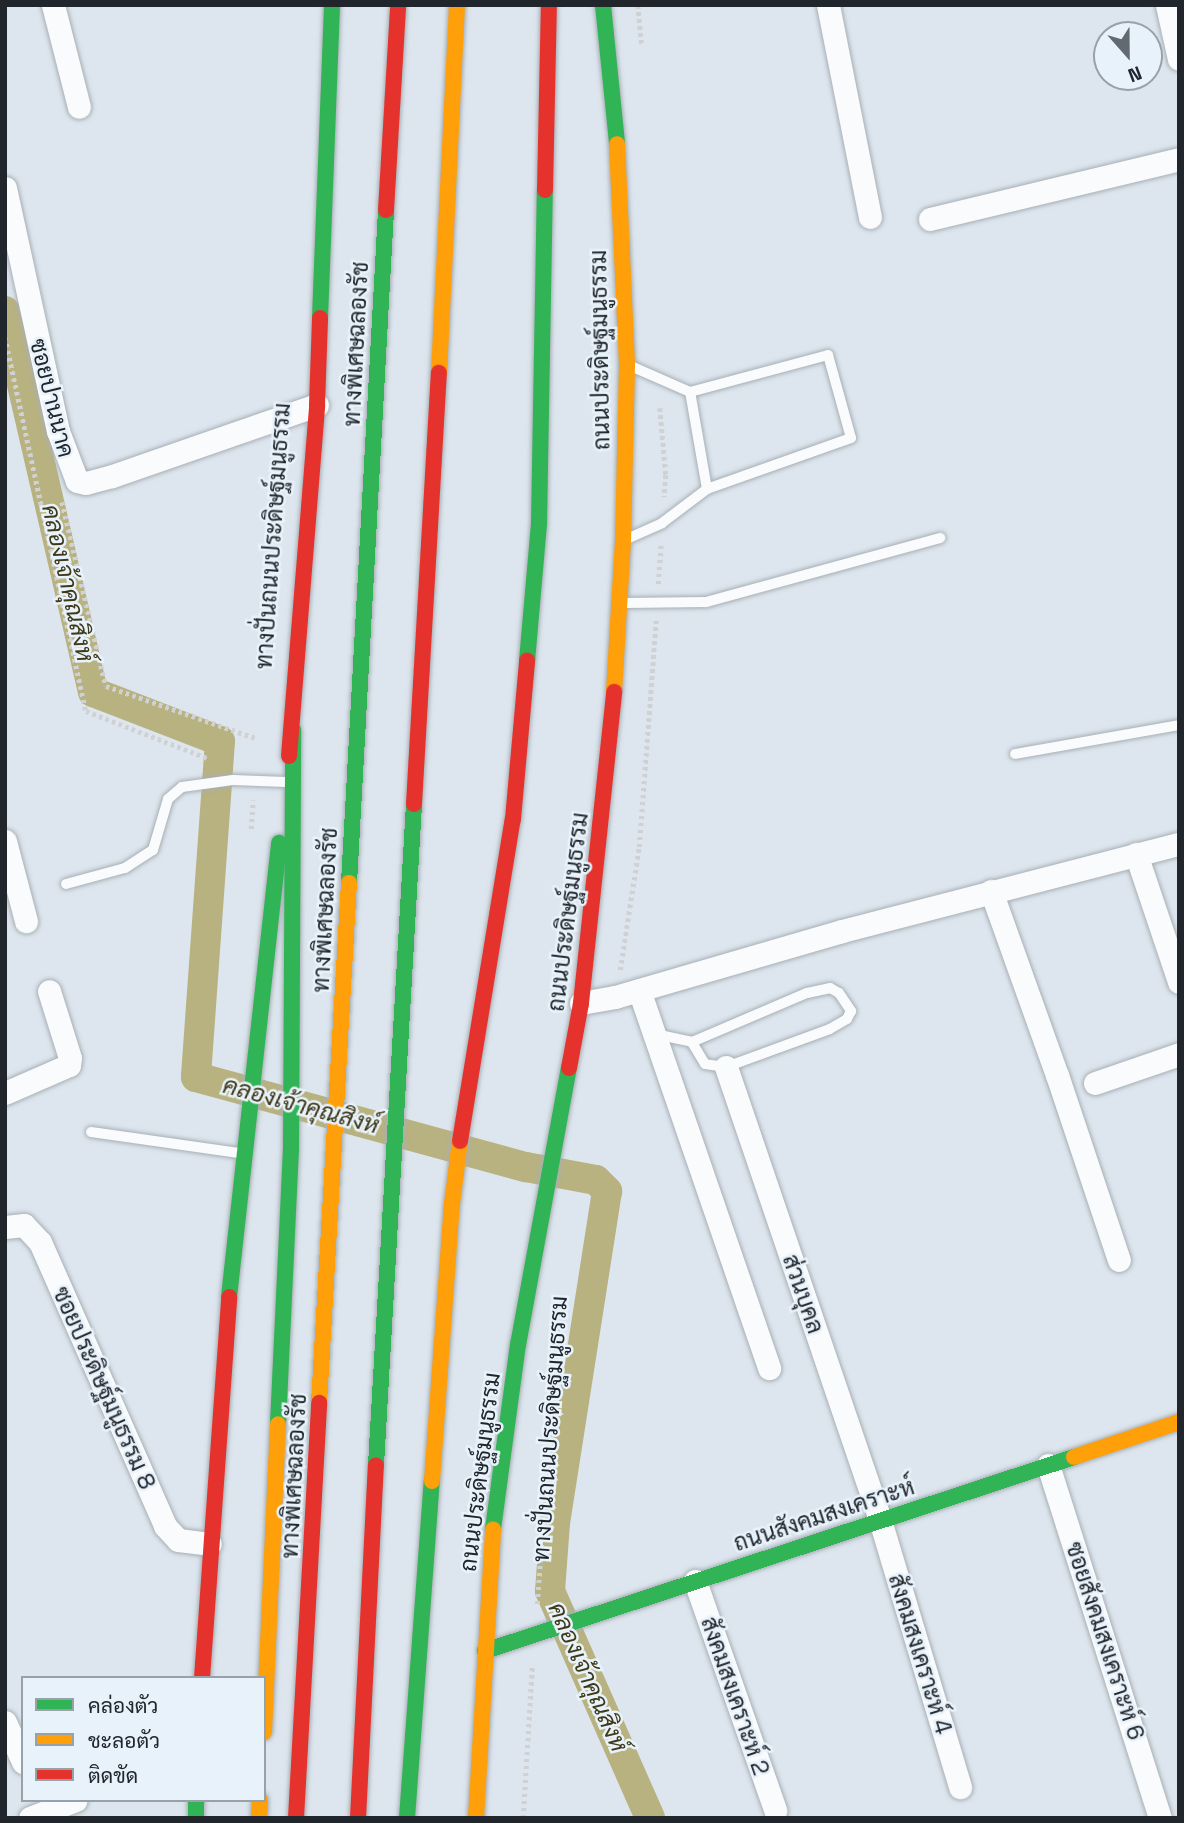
<!DOCTYPE html>
<html>
<head>
<meta charset="utf-8">
<style>
  body { margin:0 }
  #map { position:relative; width:1184px; height:1823px; overflow:hidden; background:#dde6ee; font-family:"Space Grotesk",Sarabun,sans-serif }
  div>[style] { position:absolute }
  .canal>* { height:30px; margin:-15px; padding:0 15px; transform-origin:15px; border-radius:15px; background:#b8b280 }
  .path>* { height:4.5px; margin-top:-2.25px; transform-origin:0; background:repeating-linear-gradient(90deg,#cfd1d3 0 3.5px,transparent 0 7px) }
  .roads { filter:drop-shadow(0 0 2px #a8afb5) drop-shadow(0 0 2px #a8afb5) }
  .lane>* { height:10px; margin:-5px; padding:0 5px; transform-origin:5px; border-radius:5px; background:#fafbfc }
  .street>* { height:23px; margin:-11.5px; padding:0 11.5px; transform-origin:11.5px; border-radius:11.5px; background:#fafbfc }
  .fast>* { height:16px; margin:-8px; padding:0 8px; transform-origin:8px; border-radius:8px; background:#30b455 }
  .slow>* { height:16px; margin:-8px; padding:0 8px; transform-origin:8px; border-radius:8px; background:#ff9f0a }
  .jam>* { height:16px; margin:-8px; padding:0 8px; transform-origin:8px; border-radius:8px; background:#e5322d }
  span { translate:-50% -50%; white-space:nowrap; text-align:center; line-height:1.15; -webkit-text-stroke:5px #e8f2fb; paint-order:stroke }
  .street-label { font-size:23px; color:#21262c }
  .water-label { font-size:24px; color:#3f3918; font-style:italic }
  .frame { position:absolute; inset:0; border:7px solid #21262c; pointer-events:none }
  .legend { position:absolute; left:21px; top:1676px; width:245px; height:126px; box-sizing:border-box; background:#e8f2fb; border:2px solid #98a0a8; margin:0; padding:9px 12px; list-style:none; font-size:21px; color:#21262c }
  .legend li { display:flex; align-items:center; gap:14px; height:35px }
  .legend b { width:35px; border:2px solid #98a0a8 }
  .north { position:absolute; left:1093px; top:21px; width:70px; height:70px; box-sizing:border-box; background:#e8f2fb; border:2px solid #98a0a8; border-radius:50%; rotate:159deg; font-size:19px; font-weight:700; line-height:28px; text-align:center; color:#21262c }
  .north::after { content:''; display:block; margin:auto; width:24px; height:32px; background:#636970; clip-path:polygon(50% 0,100% 100%,50% 72%,0 100%) }
</style>
</head>
<body>
<div id="map">
  <div class="canal">
    <div style="left:5px;top:311px;width:391px;rotate:77deg"></div>
    <div style="left:93px;top:692px;width:136px;rotate:21.1deg"></div>
    <div style="left:220px;top:741px;width:337px;rotate:94.1deg"></div>
    <div style="left:196px;top:1077px;width:342px;rotate:15.3deg"></div>
    <div style="left:526px;top:1167px;width:71px;rotate:10.5deg"></div>
    <div style="left:596px;top:1180px;width:16px;rotate:45deg"></div>
    <div style="left:607px;top:1191px;width:336px;rotate:98.9deg"></div>
    <div style="left:555px;top:1523px;width:68px;rotate:94.2deg"></div>
    <div style="left:550px;top:1591px;width:248px;rotate:66.2deg"></div>
  </div>
  <div class="path">
    <div style="left:638px;top:5px;width:41px;rotate:84.4deg"></div>
    <div style="left:5px;top:337px;width:383px;rotate:77.8deg"></div>
    <div style="left:86px;top:711px;width:130px;rotate:21.2deg"></div>
    <div style="left:660px;top:408px;width:67px;rotate:84.9deg"></div>
    <div style="left:666px;top:475px;width:22px;rotate:95deg"></div>
    <div style="left:62px;top:502px;width:189px;rotate:76.6deg"></div>
    <div style="left:106px;top:686px;width:161px;rotate:19.2deg"></div>
    <div style="left:658px;top:584px;width:40px;rotate:-85.7deg"></div>
    <div style="left:251px;top:829px;width:29px;rotate:-86deg"></div>
    <div style="left:620px;top:970px;width:124px;rotate:-81.2deg"></div>
    <div style="left:639px;top:847px;width:227px;rotate:-85.7deg"></div>
    <div style="left:537px;top:1604px;width:289px;rotate:-85.8deg"></div>
    <div style="left:523px;top:1818px;width:153px;rotate:-86.6deg"></div>
  </div>
  <div class="roads">
    <div class="lane">
      <div style="left:690px;top:392px;width:143px;rotate:-15deg"></div>
      <div style="left:828px;top:355px;width:86px;rotate:74.5deg"></div>
      <div style="left:851px;top:438px;width:153px;rotate:160.5deg"></div>
      <div style="left:629px;top:538px;width:36px;rotate:-24deg"></div>
      <div style="left:662px;top:523px;width:56px;rotate:-37.1deg"></div>
      <div style="left:707px;top:489px;width:98px;rotate:-99.9deg"></div>
      <div style="left:690px;top:392px;width:62px;rotate:-156.3deg"></div>
      <div style="left:625px;top:603px;width:81px;rotate:-0.7deg"></div>
      <div style="left:706px;top:602px;width:243px;rotate:-15.3deg"></div>
      <div style="left:1015px;top:754px;width:167px;rotate:-10deg"></div>
      <div style="left:66px;top:884px;width:61px;rotate:-15.2deg"></div>
      <div style="left:125px;top:868px;width:33px;rotate:-33deg"></div>
      <div style="left:153px;top:850px;width:53px;rotate:-73.6deg"></div>
      <div style="left:168px;top:799px;width:18px;rotate:-41deg"></div>
      <div style="left:182px;top:787px;width:51px;rotate:-7.8deg"></div>
      <div style="left:233px;top:780px;width:53px;rotate:2.2deg"></div>
      <div style="left:655px;top:1034px;width:38px;rotate:12deg"></div>
      <div style="left:692px;top:1042px;width:125px;rotate:-23.1deg"></div>
      <div style="left:807px;top:993px;width:24px;rotate:-12deg"></div>
      <div style="left:830px;top:988px;width:10px;rotate:29deg"></div>
      <div style="left:839px;top:993px;width:22px;rotate:56deg"></div>
      <div style="left:851px;top:1011px;width:9px;rotate:117deg"></div>
      <div style="left:847px;top:1019px;width:20px;rotate:150deg"></div>
      <div style="left:830px;top:1029px;width:111px;rotate:159.9deg"></div>
      <div style="left:726px;top:1067px;width:21px;rotate:-172deg"></div>
      <div style="left:705px;top:1064px;width:26px;rotate:-121deg"></div>
      <div style="left:91px;top:1132px;width:148px;rotate:8.1deg"></div>
    </div>
    <div class="street">
      <div style="left:53px;top:5px;width:105px;rotate:75.7deg"></div>
      <div style="left:828px;top:5px;width:216px;rotate:78.8deg"></div>
      <div style="left:1167px;top:5px;width:55px;rotate:77.5deg"></div>
      <div style="left:5px;top:188px;width:249px;rotate:77.7deg"></div>
      <div style="left:58px;top:431px;width:53px;rotate:69.2deg"></div>
      <div style="left:77px;top:481px;width:9px;rotate:13deg"></div>
      <div style="left:86px;top:483px;width:27px;rotate:-15deg"></div>
      <div style="left:112px;top:476px;width:217px;rotate:-19.1deg"></div>
      <div style="left:930px;top:219px;width:256px;rotate:-13.5deg"></div>
      <div style="left:5px;top:841px;width:83px;rotate:75.3deg"></div>
      <div style="left:1136px;top:854px;width:135px;rotate:71.4deg"></div>
      <div style="left:991px;top:891px;width:195px;rotate:70.3deg"></div>
      <div style="left:1057px;top:1075px;width:195px;rotate:71.5deg"></div>
      <div style="left:639px;top:990px;width:400px;rotate:71deg"></div>
      <div style="left:581px;top:1003px;width:35px;rotate:-10deg"></div>
      <div style="left:615px;top:997px;width:236px;rotate:-16.2deg"></div>
      <div style="left:842px;top:931px;width:348px;rotate:-14.5deg"></div>
      <div style="left:726px;top:1067px;width:478px;rotate:71.2deg"></div>
      <div style="left:880px;top:1520px;width:279px;rotate:73.3deg"></div>
      <div style="left:1095px;top:1083px;width:89px;rotate:-19deg"></div>
      <div style="left:5px;top:1093px;width:70px;rotate:-23.6deg"></div>
      <div style="left:69px;top:1065px;width:7px;rotate:-82deg"></div>
      <div style="left:70px;top:1058px;width:70px;rotate:-107.4deg"></div>
      <div style="left:5px;top:1227px;width:19px;rotate:-6deg"></div>
      <div style="left:24px;top:1225px;width:23px;rotate:47deg"></div>
      <div style="left:40px;top:1242px;width:310px;rotate:66.2deg"></div>
      <div style="left:165px;top:1526px;width:19px;rotate:47deg"></div>
      <div style="left:178px;top:1540px;width:32px;rotate:7deg"></div>
      <div style="left:1048px;top:1465px;width:370px;rotate:72.4deg"></div>
      <div style="left:695px;top:1581px;width:243px;rotate:70.7deg"></div>
      <div style="left:5px;top:1722px;width:44px;rotate:65.8deg"></div>
      <div style="left:30px;top:1818px;width:49px;rotate:-21.4deg"></div>
    </div>
    <div class="fast">
      <div style="left:603px;top:5px;width:140px;rotate:84.2deg"></div>
      <div style="left:320px;top:318px;width:313px;rotate:-87.8deg"></div>
      <div style="left:527px;top:661px;width:138px;rotate:-85deg"></div>
      <div style="left:539px;top:524px;width:334px;rotate:-89deg"></div>
      <div style="left:349px;top:883px;width:674px;rotate:-86.85deg"></div>
      <div style="left:229px;top:1297px;width:457px;rotate:-83.7deg"></div>
      <div style="left:278px;top:1424px;width:274px;rotate:-87.3deg"></div>
      <div style="left:291px;top:1150px;width:420px;rotate:-89.7deg"></div>
      <div style="left:376px;top:1465px;width:662px;rotate:-86.71deg"></div>
      <div style="left:493px;top:1529px;width:186px;rotate:-82.3deg"></div>
      <div style="left:518px;top:1345px;width:282px;rotate:-79.6deg"></div>
      <div style="left:485px;top:1651px;width:620px;rotate:-18.23deg"></div>
      <div style="left:196px;top:1800px;width:18px;rotate:90deg"></div>
      <div style="left:407px;top:1818px;width:338px;rotate:-85.8deg"></div>
    </div>
    <div class="slow">
      <div style="left:439px;top:373px;width:368px;rotate:-87.2deg"></div>
      <div style="left:614px;top:692px;width:151px;rotate:-86.6deg"></div>
      <div style="left:623px;top:541px;width:177px;rotate:-88.7deg"></div>
      <div style="left:627px;top:364px;width:220px;rotate:-92.6deg"></div>
      <div style="left:319px;top:1403px;width:521px;rotate:-86.7deg"></div>
      <div style="left:1074px;top:1457px;width:111px;rotate:-18.4deg"></div>
      <div style="left:432px;top:1481px;width:278px;rotate:-85.9deg"></div>
      <div style="left:452px;top:1204px;width:64px;rotate:-82.8deg"></div>
      <div style="left:264px;top:1732px;width:308px;rotate:-87.4deg"></div>
      <div style="left:259px;top:1818px;width:18px;rotate:-87deg"></div>
      <div style="left:476px;top:1818px;width:289px;rotate:-86.6deg"></div>
    </div>
    <div class="jam">
      <div style="left:545px;top:190px;width:185px;rotate:-88.8deg"></div>
      <div style="left:386px;top:210px;width:205px;rotate:-86.6deg"></div>
      <div style="left:289px;top:756px;width:352px;rotate:-85.4deg"></div>
      <div style="left:317px;top:405px;width:87px;rotate:-88deg"></div>
      <div style="left:414px;top:804px;width:432px;rotate:-86.7deg"></div>
      <div style="left:569px;top:1068px;width:66px;rotate:-79.5deg"></div>
      <div style="left:581px;top:1003px;width:313px;rotate:-83.9deg"></div>
      <div style="left:460px;top:1141px;width:326px;rotate:-80.7deg"></div>
      <div style="left:513px;top:819px;width:159px;rotate:-84.9deg"></div>
      <div style="left:202px;top:1678px;width:382px;rotate:-85.9deg"></div>
      <div style="left:296px;top:1818px;width:416px;rotate:-86.8deg"></div>
      <div style="left:358px;top:1818px;width:353px;rotate:-87.1deg"></div>
    </div>
  </div>
  <div class="street-label">
    <span style="left:356px;top:344px;rotate:-87deg">ทางพิเศษฉลองรัช</span>
    <span style="left:600px;top:350px;rotate:-91deg">ถนนประดิษฐ์มนูธรรม</span>
    <span style="left:52px;top:398px;rotate:76deg">ซอยปานนาค</span>
    <span style="left:273px;top:536px;rotate:-86deg">ทางปั่นถนนประดิษฐ์มนูธรรม</span>
    <span style="left:325px;top:910px;rotate:-87deg">ทางพิเศษฉลองรัช</span>
    <span style="left:568px;top:912px;rotate:-83deg">ถนนประดิษฐ์มนูธรรม</span>
    <span style="left:803px;top:1294px;rotate:71deg">ส่วนบุคล</span>
    <span style="left:104px;top:1388px;rotate:66deg">ซอยประดิษฐ์มนูธรรม 8</span>
    <span style="left:550px;top:1429px;rotate:-86deg">ทางปั่นถนนประดิษฐ์มนูธรรม</span>
    <span style="left:480px;top:1472px;rotate:-83deg">ถนนประดิษฐ์มนูธรรม</span>
    <span style="left:294px;top:1476px;rotate:-87deg">ทางพิเศษฉลองรัช</span>
    <span style="left:824px;top:1515px;rotate:-18deg">ถนนสังคมสงเคราะห์</span>
    <span style="left:1105px;top:1641px;rotate:72deg">ซอยสังคมสงเคราะห์ 6</span>
    <span style="left:920px;top:1654px;rotate:73deg">สังคมสงเคราะห์ 4</span>
    <span style="left:735px;top:1696px;rotate:71deg">สังคมสงเคราะห์ 2</span>
  </div>
  <div class="water-label">
    <span style="left:68px;top:583px;rotate:77deg">คลองเจ้าคุณสิงห์</span>
    <span style="left:301px;top:1105px;rotate:15deg">คลองเจ้าคุณสิงห์</span>
    <span style="left:588px;top:1677px;rotate:66deg">คลองเจ้าคุณสิงห์</span>
  </div>
  <div class="frame"></div>
  <ul class="legend">
  <li><b style="height:9px;background:#30b455"></b>คล่องตัว</li>
  <li><b style="height:9px;background:#ff9f0a"></b>ชะลอตัว</li>
  <li><b style="height:9px;background:#e5322d"></b>ติดขัด</li>
  </ul>
  <div class="north">N</div>
</div>
</body>
</html>
